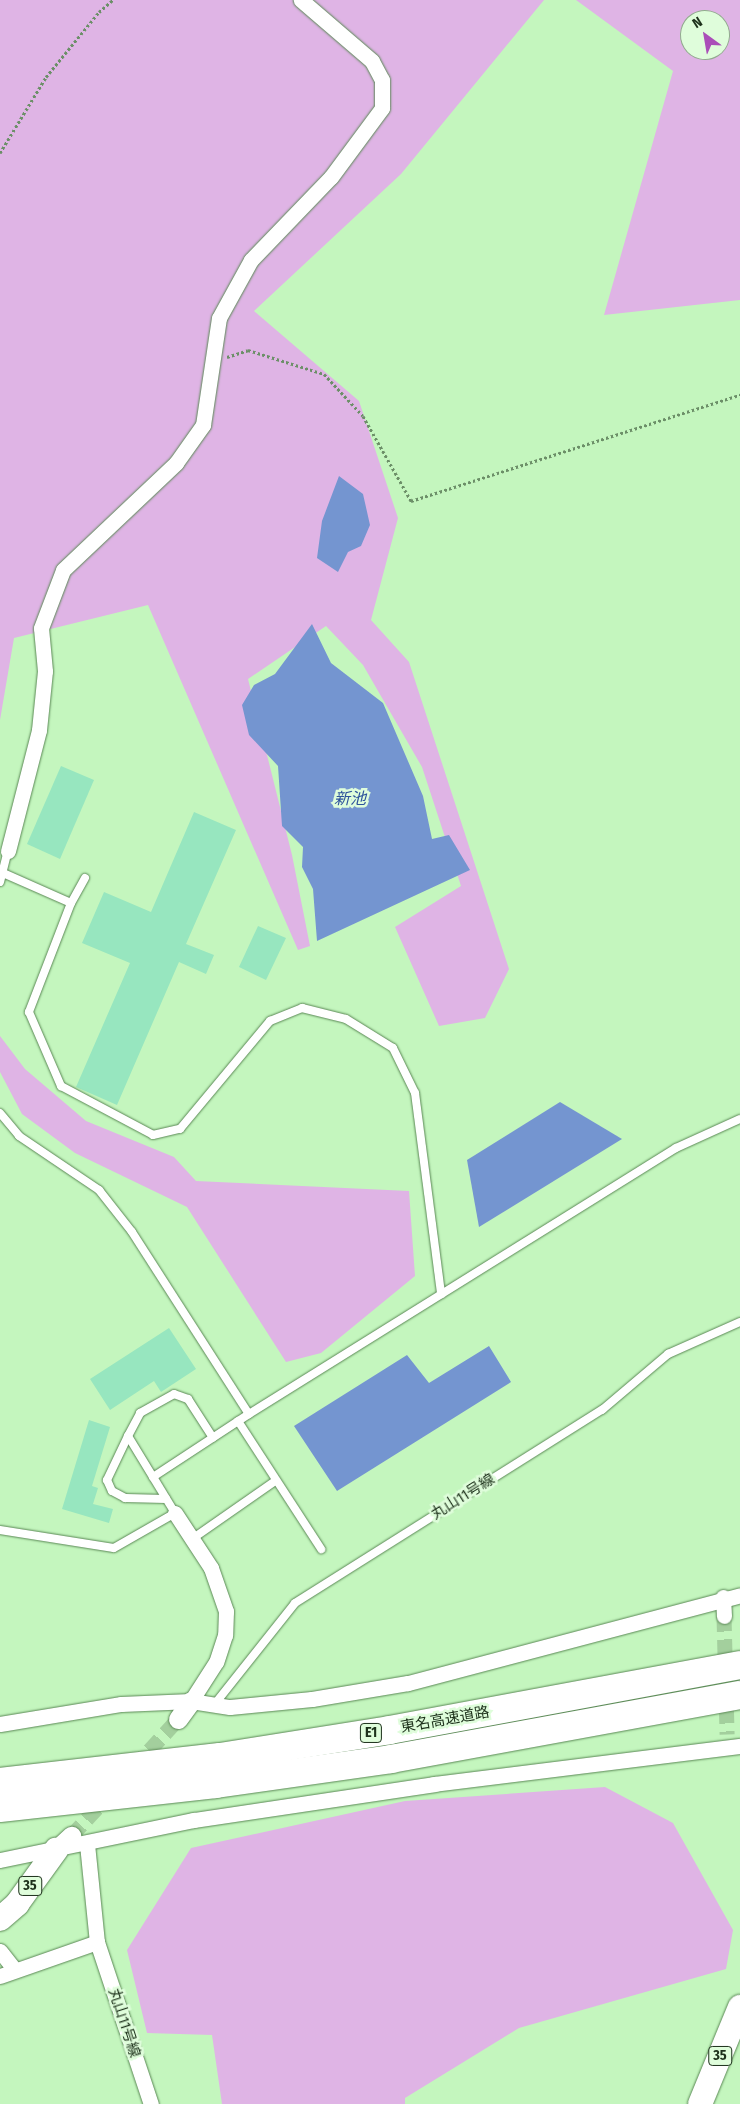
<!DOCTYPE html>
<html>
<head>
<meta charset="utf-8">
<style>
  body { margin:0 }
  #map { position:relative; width:740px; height:2104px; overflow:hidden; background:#c4f6be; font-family:"Fira Sans Condensed","Noto Sans JP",sans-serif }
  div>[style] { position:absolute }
  .green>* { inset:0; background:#dfb4e5 }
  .water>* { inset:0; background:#7495d0 }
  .building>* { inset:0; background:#97e6bf }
  .minor-tunnel>* { height:15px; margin-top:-7.5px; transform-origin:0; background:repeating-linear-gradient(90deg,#a3cf9d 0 15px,transparent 0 23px) }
  .path>* { height:3px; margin-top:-1.5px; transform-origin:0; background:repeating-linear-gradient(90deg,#6c8f68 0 2.5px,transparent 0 5px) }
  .roads { filter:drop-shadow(0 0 1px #5a8855) drop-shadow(0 0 1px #5a8855) }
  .service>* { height:8px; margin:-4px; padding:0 4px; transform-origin:4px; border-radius:4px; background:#fff }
  .minor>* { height:15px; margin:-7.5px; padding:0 7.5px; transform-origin:7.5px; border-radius:7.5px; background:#fff }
  .tertiary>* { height:19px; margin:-9.5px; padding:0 9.5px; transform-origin:9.5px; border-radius:9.5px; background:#fff }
  .primary>* { height:24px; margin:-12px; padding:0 12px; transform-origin:12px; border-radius:12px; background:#fff }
  .motorway>* { height:28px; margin:-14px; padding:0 14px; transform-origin:14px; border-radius:14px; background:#fff }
  span { translate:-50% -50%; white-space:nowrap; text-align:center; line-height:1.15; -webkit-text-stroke:5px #dffddb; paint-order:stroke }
  .shield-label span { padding:1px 4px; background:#dffddb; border:1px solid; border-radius:4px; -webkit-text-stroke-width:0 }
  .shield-label { font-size:14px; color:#1d311b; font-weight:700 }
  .street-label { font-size:15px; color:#1d311b }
  .water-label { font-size:16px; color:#2d539b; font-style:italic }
  .north { position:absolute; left:680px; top:10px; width:50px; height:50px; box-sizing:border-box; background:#dffddb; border:1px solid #91ab8e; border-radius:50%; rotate:328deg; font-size:14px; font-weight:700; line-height:20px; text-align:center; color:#1d311b }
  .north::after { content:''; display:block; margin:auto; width:18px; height:22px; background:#aa4eb8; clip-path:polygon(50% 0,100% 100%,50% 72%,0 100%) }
</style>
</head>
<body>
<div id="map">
  <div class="green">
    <div style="clip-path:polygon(0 0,544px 0,401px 174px,254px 311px,359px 401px,398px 518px,371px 620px,409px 662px,509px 969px,485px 1018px,439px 1026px,395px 927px,461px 886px,422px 767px,363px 665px,326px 626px,248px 679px,292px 855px,310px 946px,298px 950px,148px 605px,14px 638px,0 720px)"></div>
    <div style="clip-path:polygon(evenodd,576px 0,740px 0,740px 300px,604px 315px,673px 71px,576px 0,690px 20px,720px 20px,720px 50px,690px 50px,690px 20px)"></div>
    <div style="clip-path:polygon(0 1036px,25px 1069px,86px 1121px,174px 1157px,196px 1181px,409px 1191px,415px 1276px,321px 1353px,286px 1362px,187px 1207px,75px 1153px,22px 1114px,0 1072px)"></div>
    <div style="clip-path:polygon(605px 1787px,673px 1823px,733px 1930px,726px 1969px,519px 2028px,405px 2098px,405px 2104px,222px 2104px,212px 2035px,147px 2033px,127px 1950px,191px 1848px,405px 1801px)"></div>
  </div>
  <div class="water">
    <div style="clip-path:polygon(339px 476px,363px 494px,370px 525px,361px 546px,348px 552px,338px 572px,317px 558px,322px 521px)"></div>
    <div style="clip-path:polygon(312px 624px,331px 663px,383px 703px,423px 796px,432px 839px,449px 835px,470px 870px,317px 941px,313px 889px,302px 867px,303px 847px,282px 826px,278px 766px,249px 735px,242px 705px,254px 685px,275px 674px)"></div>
    <div style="clip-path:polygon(560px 1102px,622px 1139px,479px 1227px,467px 1160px)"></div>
    <div style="clip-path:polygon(489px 1346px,511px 1382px,337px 1491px,294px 1426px,407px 1355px,429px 1383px)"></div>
  </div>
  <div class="building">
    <div style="clip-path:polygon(61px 766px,94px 780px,60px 859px,27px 844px)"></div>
    <div style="clip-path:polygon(194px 812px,236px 830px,186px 944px,214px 955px,206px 974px,179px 962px,117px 1105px,76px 1087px,130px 963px,82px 943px,104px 892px,151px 912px)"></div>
    <div style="clip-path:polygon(258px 926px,286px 938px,266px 980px,239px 967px)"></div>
    <div style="clip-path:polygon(169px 1328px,196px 1369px,161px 1392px,154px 1381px,110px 1410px,90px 1379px)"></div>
    <div style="clip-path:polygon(89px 1420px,110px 1427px,92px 1486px,98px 1488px,93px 1504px,113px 1509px,109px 1523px,62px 1509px)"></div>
  </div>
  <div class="minor-tunnel">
    <div style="left:724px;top:1616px;width:118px;rotate:88.5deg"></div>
    <div style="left:134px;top:1767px;width:65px;rotate:-47.5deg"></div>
    <div style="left:71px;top:1836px;width:53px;rotate:-47.3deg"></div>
  </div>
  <div class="path">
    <div style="left:0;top:153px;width:89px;rotate:-58.8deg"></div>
    <div style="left:46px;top:77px;width:84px;rotate:-50.8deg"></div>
    <div style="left:99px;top:12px;width:18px;rotate:-41deg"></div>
    <div style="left:227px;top:357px;width:22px;rotate:-18deg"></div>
    <div style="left:248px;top:350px;width:80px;rotate:17.5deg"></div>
    <div style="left:324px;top:374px;width:57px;rotate:47.1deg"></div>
    <div style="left:363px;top:416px;width:98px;rotate:60.5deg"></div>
    <div style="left:411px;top:501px;width:346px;rotate:-17.9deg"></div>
  </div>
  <div class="roads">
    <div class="service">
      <div style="left:3px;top:873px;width:74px;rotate:23.8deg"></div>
      <div style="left:85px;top:878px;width:29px;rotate:119deg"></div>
      <div style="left:71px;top:903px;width:117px;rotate:111.1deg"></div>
      <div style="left:29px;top:1012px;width:81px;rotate:66.6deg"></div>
      <div style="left:61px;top:1086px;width:104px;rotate:28deg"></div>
      <div style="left:153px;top:1135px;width:28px;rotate:-13deg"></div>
      <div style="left:180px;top:1129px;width:141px;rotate:-50.2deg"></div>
      <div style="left:270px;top:1021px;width:35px;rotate:-22deg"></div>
      <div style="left:302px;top:1008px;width:45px;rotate:14deg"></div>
      <div style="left:346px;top:1019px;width:55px;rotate:31.7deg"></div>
      <div style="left:393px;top:1048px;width:50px;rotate:63.9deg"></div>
      <div style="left:415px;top:1093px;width:203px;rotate:82.6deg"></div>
      <div style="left:0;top:882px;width:32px;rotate:-76deg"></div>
      <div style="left:0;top:1113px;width:30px;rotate:50deg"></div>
      <div style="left:19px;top:1136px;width:97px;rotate:34deg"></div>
      <div style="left:99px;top:1190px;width:53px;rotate:51.8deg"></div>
      <div style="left:132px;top:1232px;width:216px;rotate:57.3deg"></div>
      <div style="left:238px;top:1421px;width:153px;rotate:57deg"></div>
      <div style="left:128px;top:1436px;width:49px;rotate:115.5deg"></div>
      <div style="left:107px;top:1480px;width:12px;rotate:66deg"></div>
      <div style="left:112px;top:1491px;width:15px;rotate:28deg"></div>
      <div style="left:125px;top:1498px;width:41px;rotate:1.4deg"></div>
      <div style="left:153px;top:1477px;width:48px;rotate:-121.4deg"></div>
      <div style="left:128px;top:1436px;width:26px;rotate:-62deg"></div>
      <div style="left:140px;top:1413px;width:39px;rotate:-29deg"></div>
      <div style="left:174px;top:1394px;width:15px;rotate:20deg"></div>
      <div style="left:188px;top:1399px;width:46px;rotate:57.3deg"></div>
      <div style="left:0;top:1530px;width:115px;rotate:9deg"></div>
      <div style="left:114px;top:1548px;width:70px;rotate:-29.8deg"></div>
      <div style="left:175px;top:1513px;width:42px;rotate:-121.4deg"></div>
      <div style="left:153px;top:1477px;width:115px;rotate:-33.3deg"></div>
      <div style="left:249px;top:1414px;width:503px;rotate:-31.92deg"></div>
      <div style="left:676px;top:1148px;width:70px;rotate:-24.4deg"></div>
      <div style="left:192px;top:1539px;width:101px;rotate:-34.9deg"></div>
      <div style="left:214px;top:1705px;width:130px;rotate:-51.5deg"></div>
      <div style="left:295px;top:1603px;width:363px;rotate:-32.2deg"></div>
      <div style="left:602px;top:1410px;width:87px;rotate:-40.3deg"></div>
      <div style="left:668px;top:1354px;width:79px;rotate:-24deg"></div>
    </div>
    <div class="minor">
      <div style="left:8px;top:851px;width:125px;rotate:-75.6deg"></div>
      <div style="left:39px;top:730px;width:59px;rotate:-84.2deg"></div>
      <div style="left:45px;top:671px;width:43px;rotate:-95.3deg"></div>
      <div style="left:41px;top:628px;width:62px;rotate:-69.2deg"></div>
      <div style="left:63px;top:570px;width:156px;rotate:-43.4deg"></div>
      <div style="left:176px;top:463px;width:47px;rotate:-54.6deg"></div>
      <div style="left:203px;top:425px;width:108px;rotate:-81.5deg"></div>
      <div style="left:219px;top:318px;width:66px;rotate:-61.1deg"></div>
      <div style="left:251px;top:260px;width:115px;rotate:-46.1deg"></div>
      <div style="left:331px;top:177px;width:86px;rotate:-53.5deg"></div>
      <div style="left:382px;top:108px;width:28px;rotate:-90deg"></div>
      <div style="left:382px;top:80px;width:21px;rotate:-118deg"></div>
      <div style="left:372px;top:61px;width:94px;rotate:-139.3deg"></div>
      <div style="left:175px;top:1513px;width:66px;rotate:56.8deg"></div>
      <div style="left:211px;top:1568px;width:46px;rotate:70.8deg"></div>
      <div style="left:226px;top:1611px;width:24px;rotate:92deg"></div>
      <div style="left:225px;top:1635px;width:28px;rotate:108deg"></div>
      <div style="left:216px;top:1662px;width:46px;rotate:122.7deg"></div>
      <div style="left:723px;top:1597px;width:19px;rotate:87deg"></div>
      <div style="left:0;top:1724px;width:123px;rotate:-9.4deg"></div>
      <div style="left:121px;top:1704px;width:70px;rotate:-2.5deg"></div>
      <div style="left:191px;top:1701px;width:39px;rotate:9deg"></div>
      <div style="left:230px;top:1707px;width:82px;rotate:-5.6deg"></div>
      <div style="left:312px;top:1699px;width:97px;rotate:-9.5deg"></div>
      <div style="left:408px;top:1683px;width:343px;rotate:-14.8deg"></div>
      <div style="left:87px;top:1844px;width:99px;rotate:84.2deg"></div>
      <div style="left:97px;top:1942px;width:171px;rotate:71.6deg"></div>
      <div style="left:0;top:1860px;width:198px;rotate:-11.7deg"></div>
      <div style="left:194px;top:1820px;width:243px;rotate:-8.5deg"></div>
      <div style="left:434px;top:1784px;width:308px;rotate:-7.1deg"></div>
      <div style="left:0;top:1951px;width:23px;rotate:52deg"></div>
      <div style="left:0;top:1976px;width:103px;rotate:-19.3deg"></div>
    </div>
    <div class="tertiary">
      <div style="left:178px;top:1719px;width:22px;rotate:-54deg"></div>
      <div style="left:56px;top:1850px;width:21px;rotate:-43deg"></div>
    </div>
    <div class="primary">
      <div style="left:0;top:1919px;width:23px;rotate:-41deg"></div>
      <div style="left:17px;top:1904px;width:67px;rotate:-54.2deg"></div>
      <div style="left:700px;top:2104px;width:105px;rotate:-67.6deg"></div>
    </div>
    <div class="motorway">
      <div style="left:0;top:1782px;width:221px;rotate:-6.5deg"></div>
      <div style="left:220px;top:1757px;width:172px;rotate:-9deg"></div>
      <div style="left:390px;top:1730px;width:356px;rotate:-10.5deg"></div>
      <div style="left:0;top:1808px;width:217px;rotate:-6.3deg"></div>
      <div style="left:216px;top:1784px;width:177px;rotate:-8.1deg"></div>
      <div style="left:391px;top:1759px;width:355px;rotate:-10.4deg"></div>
    </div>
  </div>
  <div class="shield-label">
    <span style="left:371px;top:1733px">E1</span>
    <span style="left:30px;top:1886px">35</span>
    <span style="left:720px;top:2056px">35</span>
  </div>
  <div class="street-label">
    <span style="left:463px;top:1497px;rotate:-32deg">丸山11号線</span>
    <span style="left:445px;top:1720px;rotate:-10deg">東名高速道路</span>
    <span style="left:124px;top:2023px;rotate:72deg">丸山11号線</span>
  </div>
  <div class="water-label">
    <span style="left:350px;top:799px">新池</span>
  </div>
  <div class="north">N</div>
</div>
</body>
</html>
